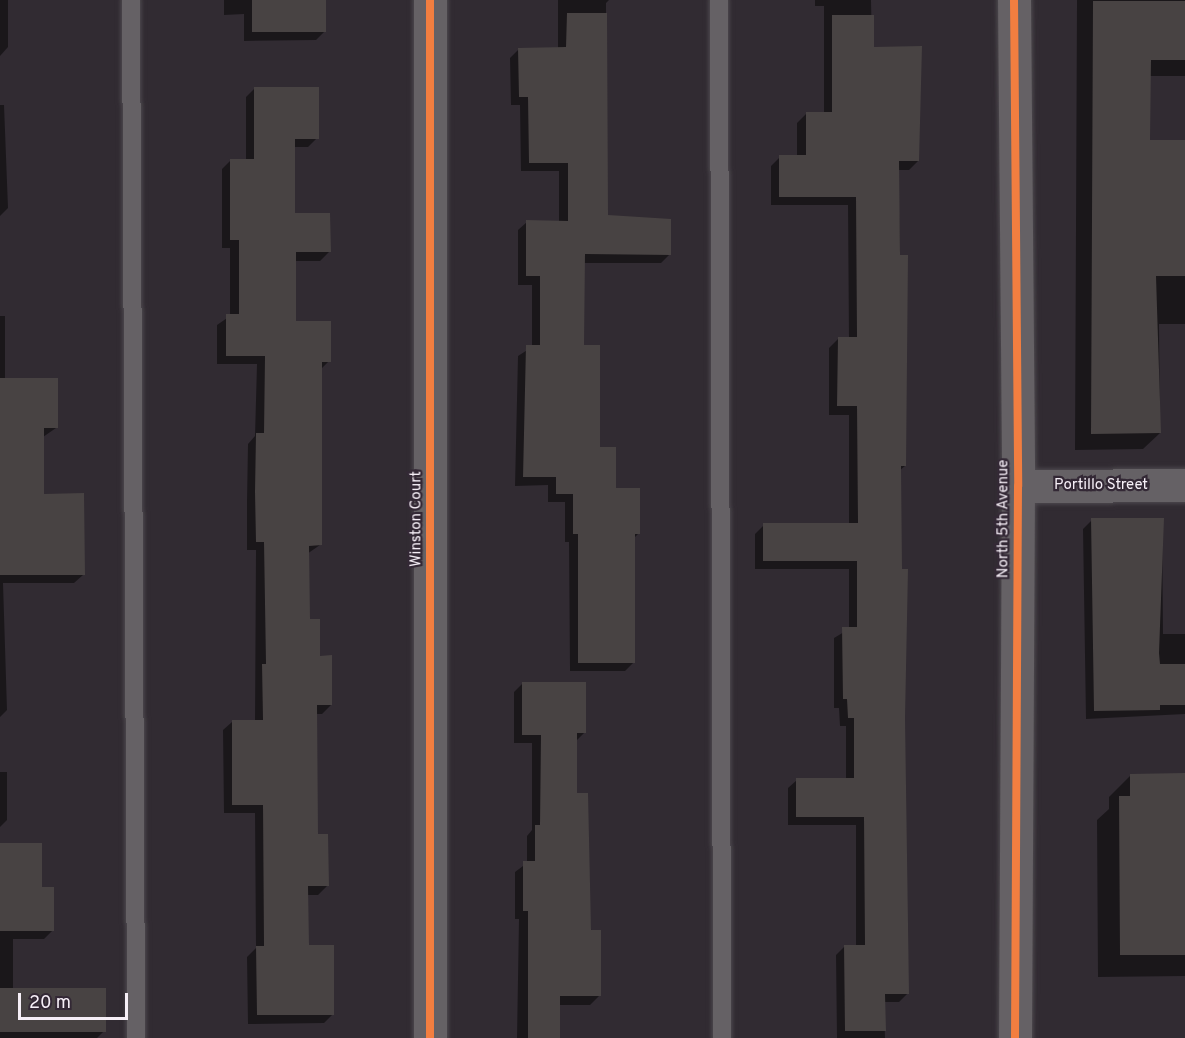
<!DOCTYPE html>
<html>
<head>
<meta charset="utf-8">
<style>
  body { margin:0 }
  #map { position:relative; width:1185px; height:1038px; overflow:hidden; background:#312b32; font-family:Overpass,sans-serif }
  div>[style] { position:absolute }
  .shadow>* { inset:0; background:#0007 }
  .building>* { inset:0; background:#484343 }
  .roads { filter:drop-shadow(0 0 2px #4d494e) drop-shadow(0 0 2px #4d494e) }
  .lane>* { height:18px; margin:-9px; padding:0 9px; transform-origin:9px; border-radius:9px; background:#656165 }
  .street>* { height:33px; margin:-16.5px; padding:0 16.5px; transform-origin:16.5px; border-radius:16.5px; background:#656165 }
  .cycleway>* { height:8px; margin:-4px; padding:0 4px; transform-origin:4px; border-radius:4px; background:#f27e40 }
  span { translate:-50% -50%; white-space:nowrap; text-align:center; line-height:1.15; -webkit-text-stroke:4.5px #332835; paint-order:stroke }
  .street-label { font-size:15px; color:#f6eff7 }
  .scale { position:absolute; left:18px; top:993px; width:110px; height:27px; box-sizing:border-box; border:3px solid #f6eff7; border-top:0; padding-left:8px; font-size:18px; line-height:21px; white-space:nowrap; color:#f6eff7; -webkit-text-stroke:4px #332835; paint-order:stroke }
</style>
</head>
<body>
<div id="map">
  <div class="shadow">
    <div style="clip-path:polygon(0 0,8px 0,8px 47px,0 56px)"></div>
    <div style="clip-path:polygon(224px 0,324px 0,325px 31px,316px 40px,244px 41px,244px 14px,224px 15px)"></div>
    <div style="clip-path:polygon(558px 0,609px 0,606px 3px,606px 216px,670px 254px,661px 263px,583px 263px,582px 346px,599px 448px,614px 489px,638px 534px,633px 539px,634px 662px,625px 671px,570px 671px,569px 542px,565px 542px,565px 502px,548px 502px,548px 485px,515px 486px,518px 356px,532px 347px,532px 285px,518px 285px,518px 230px,527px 222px,559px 222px,559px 171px,521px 171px,520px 105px,511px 105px,510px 58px,519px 49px,558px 49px)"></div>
    <div style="clip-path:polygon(815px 0,871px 0,872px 49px,918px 161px,909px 170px,898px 170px,905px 466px,899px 471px,908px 993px,899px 1002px,884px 1002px,885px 1038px,837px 1038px,836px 955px,845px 946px,856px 946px,856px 825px,788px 825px,788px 788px,797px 780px,846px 780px,846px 726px,840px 726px,839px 708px,834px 708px,834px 638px,849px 629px,849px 569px,755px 569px,755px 534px,764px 525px,849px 525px,849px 415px,829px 415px,829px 348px,838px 339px,849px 339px,848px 205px,771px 205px,771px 166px,780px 157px,797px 157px,797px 123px,806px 114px,824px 114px,824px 6px,815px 6px)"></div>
    <div style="clip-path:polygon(1077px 0,1185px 0,1185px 76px,1150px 76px,1149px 141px,1185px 141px,1185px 324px,1159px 324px,1160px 433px,1143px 449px,1075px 450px)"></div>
    <div style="clip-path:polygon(255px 88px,317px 138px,308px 147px,294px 147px,294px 215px,329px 252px,320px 261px,294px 261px,294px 322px,329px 361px,320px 370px,320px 545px,307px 554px,308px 621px,331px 705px,322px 714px,316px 714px,317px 835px,327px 886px,318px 895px,307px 895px,308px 947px,333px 1014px,324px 1023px,248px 1024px,247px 957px,256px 948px,255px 813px,224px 813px,223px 730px,232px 722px,255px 721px,256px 550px,247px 550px,247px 501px,248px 444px,255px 436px,257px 364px,217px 364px,217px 325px,230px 316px,230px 248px,222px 248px,222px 169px,231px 160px,246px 160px,246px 97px)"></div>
    <div style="clip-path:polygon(0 105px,4px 105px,8px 208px,0 216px)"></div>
    <div style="clip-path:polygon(0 316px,5px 316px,5px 380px,56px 428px,43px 437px,43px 495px,83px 575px,74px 583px,3px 583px,7px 710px,0 717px)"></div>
    <div style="clip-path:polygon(1162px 519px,1163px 634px,1185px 634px,1185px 714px,1086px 719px,1083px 529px,1092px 520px)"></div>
    <div style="clip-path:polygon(523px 683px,585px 732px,575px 742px,575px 794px,599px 996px,590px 1005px,558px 1005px,558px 1038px,517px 1038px,519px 919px,515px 919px,515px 872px,527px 863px,527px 836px,532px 830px,532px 743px,514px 743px,514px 692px)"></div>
    <div style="clip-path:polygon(0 772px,7px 772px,7px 820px,0 827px)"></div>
    <div style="clip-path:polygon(1131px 775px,1185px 775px,1185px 976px,1098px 977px,1097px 820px,1109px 809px,1109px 797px)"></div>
    <div style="clip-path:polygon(0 845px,41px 888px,53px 930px,44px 939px,13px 939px,13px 989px,104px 1031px,97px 1038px,0 1038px)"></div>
  </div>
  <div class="building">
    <div style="clip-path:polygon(252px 0,326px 0,326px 32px,252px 32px)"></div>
    <div style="clip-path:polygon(1093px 1px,1185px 1px,1185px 60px,1151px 60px,1150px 140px,1185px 140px,1185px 276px,1156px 276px,1161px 433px,1091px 434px)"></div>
    <div style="clip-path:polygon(567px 13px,607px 13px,608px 215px,671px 219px,671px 255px,585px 254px,584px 345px,600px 345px,600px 447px,616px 447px,616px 488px,640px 488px,640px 534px,635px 534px,635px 663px,578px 663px,578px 534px,573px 534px,573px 494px,556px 494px,556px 477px,523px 477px,526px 345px,540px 345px,540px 276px,526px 276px,526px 220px,568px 221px,568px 163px,529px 163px,528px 97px,519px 97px,518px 48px,566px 47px)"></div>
    <div style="clip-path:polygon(832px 15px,874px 15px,874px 47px,922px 46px,919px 161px,899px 161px,900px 255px,908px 255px,906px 466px,901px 466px,902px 569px,908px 569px,905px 718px,909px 994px,885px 994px,886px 1031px,845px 1031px,844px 945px,865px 945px,864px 817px,796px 817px,796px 778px,854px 778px,854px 718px,848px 718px,847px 699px,843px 699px,842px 627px,857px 627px,857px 561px,763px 561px,763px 523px,858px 523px,857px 406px,837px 406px,838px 337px,857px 337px,856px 197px,779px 197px,779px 155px,806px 155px,806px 112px,832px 112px)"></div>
    <div style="clip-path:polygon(254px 87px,319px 87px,319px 139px,295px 139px,295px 213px,330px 213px,331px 252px,296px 252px,296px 321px,331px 321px,331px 362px,322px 362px,322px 545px,309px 546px,310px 619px,320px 619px,320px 656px,332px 655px,332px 705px,317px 705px,318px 834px,328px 834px,329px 886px,308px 886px,309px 945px,334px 945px,334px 1015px,257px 1015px,256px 946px,264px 946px,263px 805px,232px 805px,232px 720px,263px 720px,262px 664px,266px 664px,264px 542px,256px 542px,255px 492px,256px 433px,264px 433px,265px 356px,226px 356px,226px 314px,239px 314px,239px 240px,230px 240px,230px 159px,254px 159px)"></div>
    <div style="clip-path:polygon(0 378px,58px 378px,58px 428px,44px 428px,44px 494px,84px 493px,85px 575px,0 575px)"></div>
    <div style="clip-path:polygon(1091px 518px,1164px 518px,1159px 653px,1160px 664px,1185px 664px,1185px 705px,1160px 705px,1160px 710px,1094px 711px)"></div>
    <div style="clip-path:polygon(522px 682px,586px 682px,586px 733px,577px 733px,577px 793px,588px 793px,591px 930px,601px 930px,601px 996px,560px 996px,560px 1038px,528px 1038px,528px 911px,523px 911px,523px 861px,535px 861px,535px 825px,540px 825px,541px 735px,522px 735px)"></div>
    <div style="clip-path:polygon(1185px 773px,1185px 955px,1120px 955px,1119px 796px,1130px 796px,1130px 774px)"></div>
    <div style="clip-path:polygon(0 843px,42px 843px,42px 887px,54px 887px,54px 931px,0 931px)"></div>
    <div style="clip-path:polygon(0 988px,106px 988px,106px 1032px,0 1032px)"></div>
  </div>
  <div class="roads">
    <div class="lane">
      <div style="left:131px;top:0;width:1038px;rotate:89.72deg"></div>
      <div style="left:719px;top:0;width:1038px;rotate:89.83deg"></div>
    </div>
    <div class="street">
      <div style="left:430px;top:0;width:1038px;rotate:90deg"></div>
      <div style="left:1014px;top:0;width:486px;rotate:89.5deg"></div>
      <div style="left:1018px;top:486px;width:552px;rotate:90.31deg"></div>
      <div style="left:1018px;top:486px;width:167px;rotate:-0.3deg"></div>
    </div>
  </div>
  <div class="cycleway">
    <div style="left:430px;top:0;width:1038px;rotate:90deg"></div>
    <div style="left:1014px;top:0;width:486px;rotate:89.5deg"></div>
    <div style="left:1018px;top:486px;width:552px;rotate:90.31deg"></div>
  </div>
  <div class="street-label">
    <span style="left:1101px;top:486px">Portillo Street</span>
    <span style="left:417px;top:519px;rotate:-90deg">Winston Court</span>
    <span style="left:1004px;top:519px;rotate:-90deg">North 5th Avenue</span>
  </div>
  <div class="scale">20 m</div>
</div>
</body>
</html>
